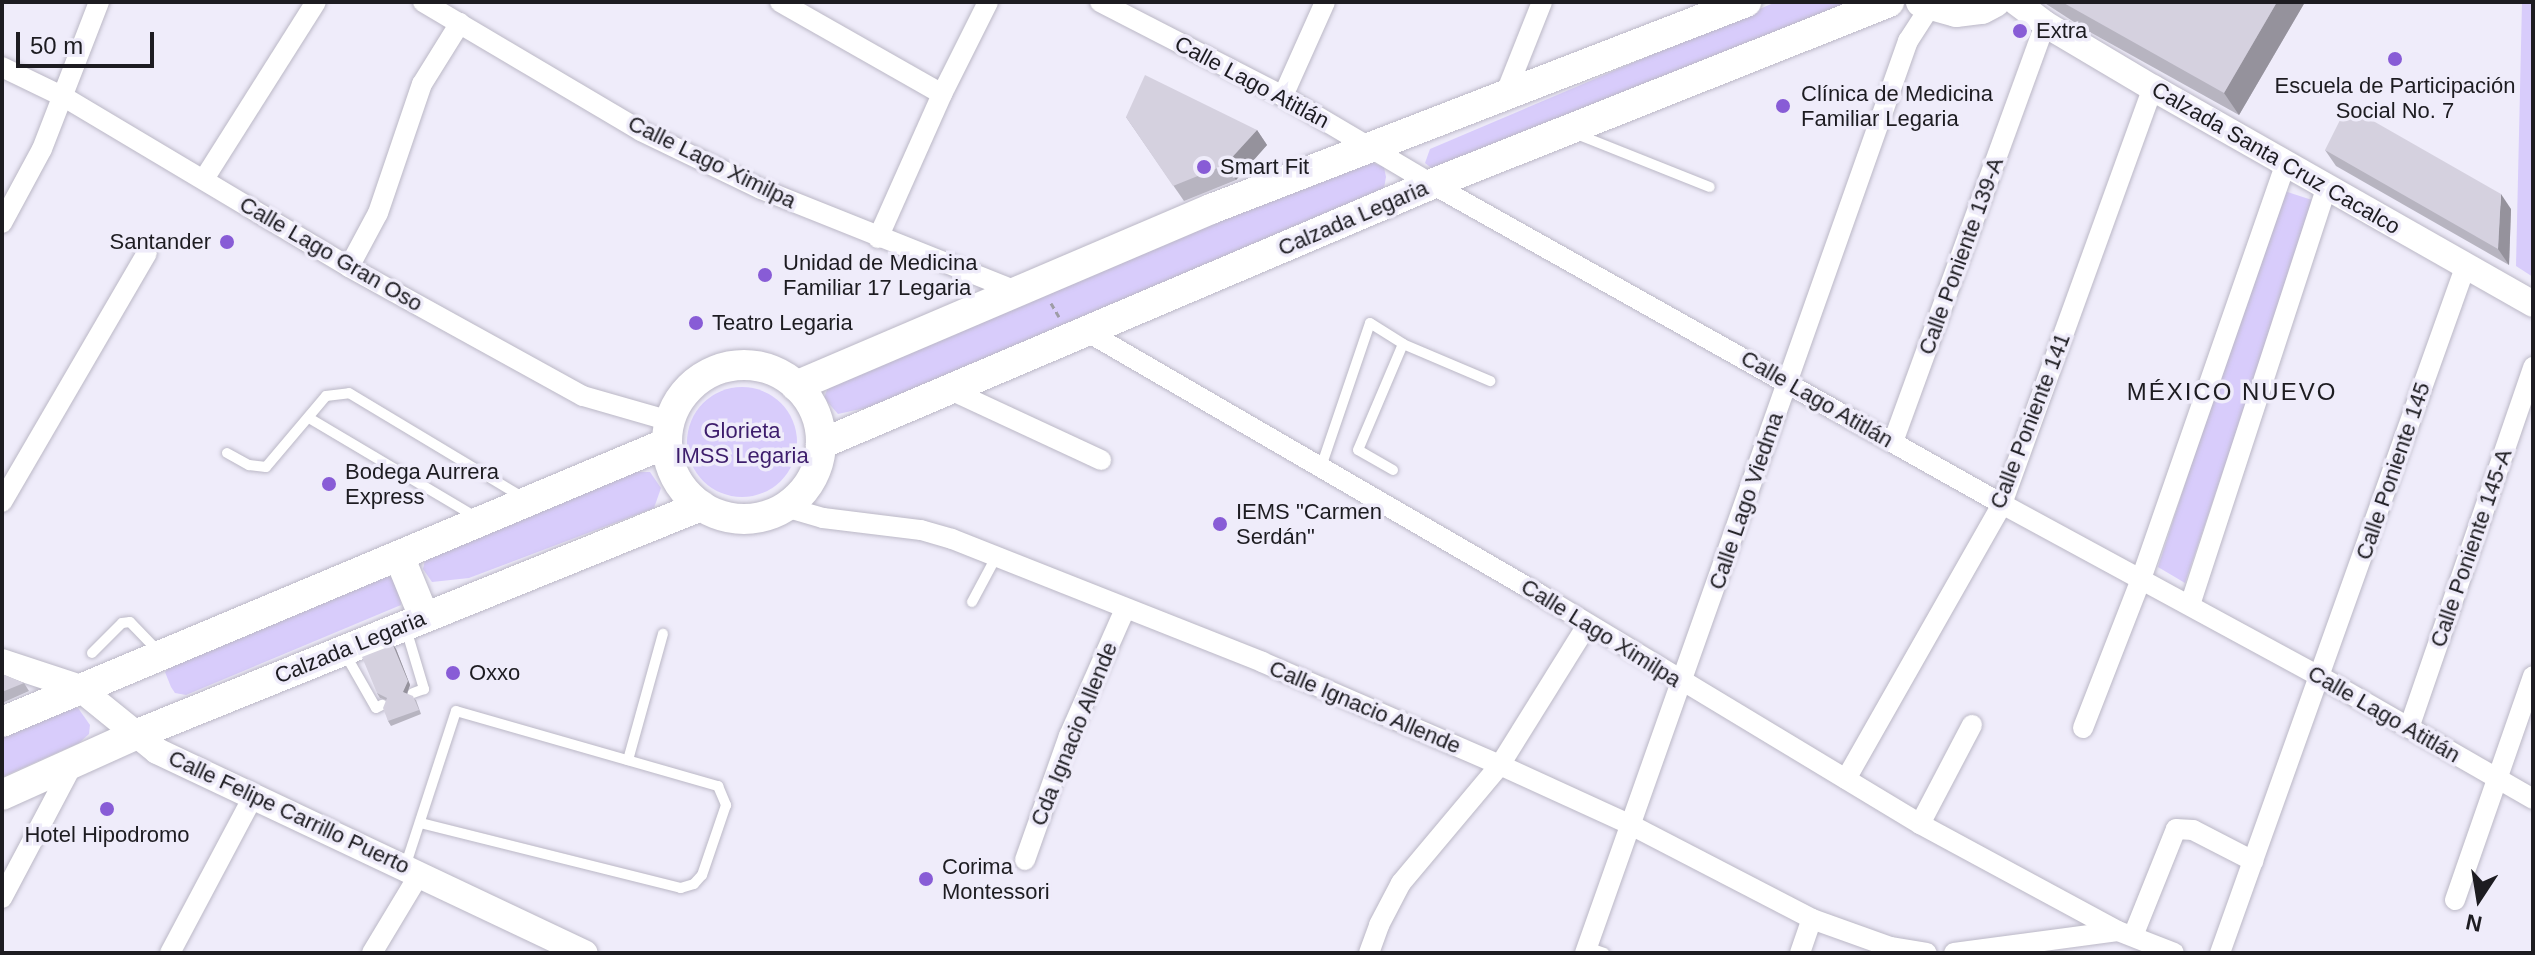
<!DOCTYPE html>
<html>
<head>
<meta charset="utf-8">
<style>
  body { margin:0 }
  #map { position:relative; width:2535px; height:955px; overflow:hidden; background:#efecfa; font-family:Helvetica,sans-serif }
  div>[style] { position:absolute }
  .green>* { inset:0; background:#d8ccfb }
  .round { border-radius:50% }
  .path>* { height:3px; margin-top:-1.5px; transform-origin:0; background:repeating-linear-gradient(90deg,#9e9ca6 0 6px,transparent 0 10px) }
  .roads { filter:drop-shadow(0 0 2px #bbb8c6) drop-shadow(0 0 2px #bbb8c6) }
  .service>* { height:10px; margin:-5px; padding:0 5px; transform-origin:5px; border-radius:5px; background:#fff }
  .minor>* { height:20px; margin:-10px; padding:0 10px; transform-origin:10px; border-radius:10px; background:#fff }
  .tertiary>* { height:26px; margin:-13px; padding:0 13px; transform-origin:13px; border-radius:13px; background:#fff }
  .secondary>* { height:30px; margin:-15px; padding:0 15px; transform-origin:15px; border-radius:15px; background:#fff }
  .secondary>.ring { margin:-15px; padding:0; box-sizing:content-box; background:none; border:30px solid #fff; border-radius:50% }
  .wall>* { inset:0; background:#b7b4c0 }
  .shaded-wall>* { inset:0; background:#95929c }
  .building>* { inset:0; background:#d5d1df }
  .dots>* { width:22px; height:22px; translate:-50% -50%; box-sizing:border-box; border:4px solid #efecfa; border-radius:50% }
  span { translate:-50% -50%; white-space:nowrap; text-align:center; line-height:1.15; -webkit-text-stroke:7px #efecfa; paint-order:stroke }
  .poi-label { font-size:22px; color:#1d1c21 }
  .left { translate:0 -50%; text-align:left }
  .right { translate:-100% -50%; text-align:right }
  .street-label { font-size:22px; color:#1d1c21 }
  .park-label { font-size:22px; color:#3d1d6c }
  .neighbourhood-label { font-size:24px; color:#1d1c21; letter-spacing:2px }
  .frame { position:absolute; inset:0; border:4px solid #1d1c21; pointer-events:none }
  .north { position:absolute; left:2439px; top:859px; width:80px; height:80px; -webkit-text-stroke:6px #efecfa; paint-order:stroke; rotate:192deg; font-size:22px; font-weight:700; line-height:32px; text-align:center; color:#1d1c21 }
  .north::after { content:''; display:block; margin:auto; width:28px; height:36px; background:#1d1c21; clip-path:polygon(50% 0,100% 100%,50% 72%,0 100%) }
  .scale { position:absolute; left:16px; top:32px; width:138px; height:36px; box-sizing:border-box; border:4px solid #1d1c21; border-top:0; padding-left:10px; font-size:24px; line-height:28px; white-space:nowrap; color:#1d1c21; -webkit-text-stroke:6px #efecfa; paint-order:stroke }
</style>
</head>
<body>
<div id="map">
  <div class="green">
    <div style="clip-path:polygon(1776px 2px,1863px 2px,1435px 171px,1425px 163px,1430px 149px)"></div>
    <div style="clip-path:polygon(2522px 2px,2533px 2px,2533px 277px,2516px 266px)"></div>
    <div style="clip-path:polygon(1368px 161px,1384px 167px,1386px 177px,1384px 188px,1368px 197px,870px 407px,838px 414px,824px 398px,828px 387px,1227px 215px)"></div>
    <div style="clip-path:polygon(2281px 190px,2315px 201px,2185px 583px,2158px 567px)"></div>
    <div class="round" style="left:687px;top:387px;width:110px;height:110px"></div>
    <div style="clip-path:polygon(626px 472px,650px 472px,661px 488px,654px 508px,469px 578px,432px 582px,423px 569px,425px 560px)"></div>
    <div style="clip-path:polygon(375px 574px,399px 579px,401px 605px,186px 695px,175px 693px,171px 687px,165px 672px,172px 664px)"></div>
    <div style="clip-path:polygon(78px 708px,90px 725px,89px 734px,79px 743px,2px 777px,2px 737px,64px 709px)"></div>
  </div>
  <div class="path">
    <div style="left:1051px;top:303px;width:16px;rotate:60deg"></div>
  </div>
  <div class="roads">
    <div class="service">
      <div style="left:1574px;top:133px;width:146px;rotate:21.7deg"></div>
      <div style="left:309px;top:418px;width:194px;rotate:30.7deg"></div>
      <div style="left:227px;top:453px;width:25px;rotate:29deg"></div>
      <div style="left:249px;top:465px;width:17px;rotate:7deg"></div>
      <div style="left:266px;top:467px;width:93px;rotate:-49.8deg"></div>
      <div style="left:326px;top:396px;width:23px;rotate:-7deg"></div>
      <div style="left:349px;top:393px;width:202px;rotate:31deg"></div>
      <div style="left:1321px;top:467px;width:152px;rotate:-71.2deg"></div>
      <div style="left:1370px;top:323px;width:39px;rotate:32deg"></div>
      <div style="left:1403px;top:344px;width:95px;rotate:23deg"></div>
      <div style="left:1393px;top:470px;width:40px;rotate:-150.3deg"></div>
      <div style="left:1358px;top:450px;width:115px;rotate:-67deg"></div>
      <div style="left:972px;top:602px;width:51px;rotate:-61.9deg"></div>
      <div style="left:406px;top:629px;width:63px;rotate:73.3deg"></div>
      <div style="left:424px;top:689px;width:12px;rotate:160deg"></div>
      <div style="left:344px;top:652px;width:64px;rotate:60.3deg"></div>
      <div style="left:376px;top:708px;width:7px;rotate:-27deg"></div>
      <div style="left:92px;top:653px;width:42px;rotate:-45deg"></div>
      <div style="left:122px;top:623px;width:8px;rotate:-7deg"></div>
      <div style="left:130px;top:622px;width:42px;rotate:46deg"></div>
      <div style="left:628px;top:760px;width:131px;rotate:-74.5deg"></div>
      <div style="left:405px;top:867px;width:164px;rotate:-71.9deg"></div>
      <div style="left:456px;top:711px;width:273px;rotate:16deg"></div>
      <div style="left:718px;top:786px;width:21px;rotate:67deg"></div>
      <div style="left:726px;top:805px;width:74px;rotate:108.9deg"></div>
      <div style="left:702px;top:875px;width:12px;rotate:132deg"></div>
      <div style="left:694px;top:884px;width:14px;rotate:163deg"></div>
      <div style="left:681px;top:888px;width:268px;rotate:-166deg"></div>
      <div style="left:1587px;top:947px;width:18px;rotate:19deg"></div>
    </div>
    <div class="minor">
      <div style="left:423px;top:2px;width:253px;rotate:30.6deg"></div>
      <div style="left:641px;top:131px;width:133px;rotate:25.8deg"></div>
      <div style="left:761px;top:189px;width:275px;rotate:21.8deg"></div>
      <div style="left:780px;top:2px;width:186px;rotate:29.6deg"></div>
      <div style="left:1100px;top:2px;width:206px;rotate:27.2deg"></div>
      <div style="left:1283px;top:96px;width:173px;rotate:30.6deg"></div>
      <div style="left:1432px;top:184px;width:654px;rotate:29.31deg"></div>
      <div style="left:2002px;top:504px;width:363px;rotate:28.5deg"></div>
      <div style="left:2321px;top:677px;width:245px;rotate:29.9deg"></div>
      <div style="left:2px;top:67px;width:69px;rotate:25.8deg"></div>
      <div style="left:64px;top:97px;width:332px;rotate:30.8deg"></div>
      <div style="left:349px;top:267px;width:267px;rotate:28.9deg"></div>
      <div style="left:583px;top:396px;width:91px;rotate:16deg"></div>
      <div style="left:1505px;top:95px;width:100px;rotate:-68.3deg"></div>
      <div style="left:1283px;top:96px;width:103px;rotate:-65.9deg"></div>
      <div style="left:204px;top:179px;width:209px;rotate:-57.7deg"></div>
      <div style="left:2px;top:223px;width:84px;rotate:-61.6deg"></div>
      <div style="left:42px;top:149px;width:158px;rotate:-68.8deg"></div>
      <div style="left:878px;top:238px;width:158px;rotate:-66deg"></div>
      <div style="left:942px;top:94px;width:103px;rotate:-63.4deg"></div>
      <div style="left:349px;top:267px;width:61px;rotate:-61.8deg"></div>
      <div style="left:378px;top:213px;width:136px;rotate:-71.2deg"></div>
      <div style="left:422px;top:84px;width:72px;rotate:-58.1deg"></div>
      <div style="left:1086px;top:331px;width:524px;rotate:30.14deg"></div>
      <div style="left:1539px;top:594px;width:445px;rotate:31.1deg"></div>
      <div style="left:1920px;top:824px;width:225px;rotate:28.4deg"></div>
      <div style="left:946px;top:388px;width:171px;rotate:24.9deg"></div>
      <div style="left:1893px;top:442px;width:445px;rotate:-70deg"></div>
      <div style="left:2px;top:502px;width:288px;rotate:-59.8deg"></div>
      <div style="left:785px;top:507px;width:40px;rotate:16deg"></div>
      <div style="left:823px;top:518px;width:99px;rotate:7deg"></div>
      <div style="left:921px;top:530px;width:32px;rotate:16deg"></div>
      <div style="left:952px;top:539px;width:334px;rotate:21.6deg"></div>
      <div style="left:1262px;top:662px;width:259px;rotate:23.4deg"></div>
      <div style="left:1500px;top:765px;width:142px;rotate:24.6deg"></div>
      <div style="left:1629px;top:824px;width:206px;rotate:27.4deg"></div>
      <div style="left:1812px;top:919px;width:83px;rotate:19.7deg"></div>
      <div style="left:1890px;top:947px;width:37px;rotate:9deg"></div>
      <div style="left:2190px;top:605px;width:441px;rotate:-71.9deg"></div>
      <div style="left:2083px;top:728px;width:160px;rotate:-68.7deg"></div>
      <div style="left:2141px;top:579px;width:441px;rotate:-70.8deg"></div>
      <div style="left:2409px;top:728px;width:382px;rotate:-71deg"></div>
      <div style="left:1846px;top:779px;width:316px;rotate:-60.4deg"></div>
      <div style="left:2002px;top:504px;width:443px;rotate:-70.1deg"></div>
      <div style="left:1920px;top:824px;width:112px;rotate:-62.3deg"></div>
      <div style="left:1025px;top:860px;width:132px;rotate:-70.5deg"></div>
      <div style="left:1069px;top:736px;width:139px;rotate:-66.2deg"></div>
      <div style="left:2px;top:898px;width:152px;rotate:-62.1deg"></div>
      <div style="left:2455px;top:900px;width:237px;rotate:-70.8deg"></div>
      <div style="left:2133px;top:936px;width:115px;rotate:-68.1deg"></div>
      <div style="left:2176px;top:829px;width:17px;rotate:3deg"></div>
      <div style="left:2193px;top:830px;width:68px;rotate:27.3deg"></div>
      <div style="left:170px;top:953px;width:177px;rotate:-62deg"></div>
      <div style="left:372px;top:953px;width:93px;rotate:-59deg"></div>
      <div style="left:1369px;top:953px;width:30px;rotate:-70deg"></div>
      <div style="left:1379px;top:925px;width:47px;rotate:-62.4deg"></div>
      <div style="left:1401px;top:883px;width:154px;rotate:-50deg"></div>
      <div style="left:1500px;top:765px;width:165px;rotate:-58.1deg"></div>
      <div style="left:1585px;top:953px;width:968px;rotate:-70.5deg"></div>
      <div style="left:1908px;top:41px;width:40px;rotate:-57.1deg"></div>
      <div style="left:1800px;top:953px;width:36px;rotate:-71deg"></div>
      <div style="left:1954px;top:953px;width:165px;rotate:-7.6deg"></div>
      <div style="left:2118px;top:931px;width:60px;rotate:21.4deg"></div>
      <div style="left:2220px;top:953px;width:731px;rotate:-70.33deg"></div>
    </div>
    <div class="tertiary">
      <div style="left:2016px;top:2px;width:36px;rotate:37deg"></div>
      <div style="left:2045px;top:24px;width:126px;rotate:30.7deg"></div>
      <div style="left:2153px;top:88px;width:437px;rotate:29.6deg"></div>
      <div style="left:2px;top:662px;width:80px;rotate:18.2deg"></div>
      <div style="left:78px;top:687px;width:102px;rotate:39deg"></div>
      <div style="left:157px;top:751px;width:473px;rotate:25.3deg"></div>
    </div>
    <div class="secondary">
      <div style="left:1921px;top:2px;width:36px;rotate:16deg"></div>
      <div style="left:1956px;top:12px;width:26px;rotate:-7deg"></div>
      <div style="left:1982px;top:9px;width:15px;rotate:-28deg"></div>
      <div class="ring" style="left:667px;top:365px;width:124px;height:124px"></div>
      <div style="left:796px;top:386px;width:451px;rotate:-23.1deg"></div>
      <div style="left:1211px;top:209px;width:574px;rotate:-21.15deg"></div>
      <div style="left:821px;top:444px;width:664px;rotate:-23.05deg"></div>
      <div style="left:1432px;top:184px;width:492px;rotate:-21.7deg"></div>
      <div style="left:399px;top:556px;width:66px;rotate:67.7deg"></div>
      <div style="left:2px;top:722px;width:721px;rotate:-22.76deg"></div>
      <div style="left:2px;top:795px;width:146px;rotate:-24.3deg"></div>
      <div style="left:135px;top:735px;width:611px;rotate:-22.03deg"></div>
    </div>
  </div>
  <div class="wall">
    <div style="clip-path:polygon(2043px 2px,2305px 2px,2239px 115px,2088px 31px)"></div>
    <div style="clip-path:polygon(1126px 117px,1257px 130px,1267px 145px,1236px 180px,1184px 201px)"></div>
    <div style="clip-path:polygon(2325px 150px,2511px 209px,2509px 265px,2336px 166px)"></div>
    <div style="clip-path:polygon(393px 645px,396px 649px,410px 685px,407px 694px,416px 700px,421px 714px,391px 726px,388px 721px,386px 700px,380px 698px,377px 693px)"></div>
    <div style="clip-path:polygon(2px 674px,24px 683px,29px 691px,2px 703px)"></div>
  </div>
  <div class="shaded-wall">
    <div style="clip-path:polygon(2277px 2px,2305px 2px,2239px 115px,2224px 93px)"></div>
    <div style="clip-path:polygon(1257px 130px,1267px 145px,1236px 180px,1225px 165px)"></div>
    <div style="clip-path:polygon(2501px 194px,2511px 209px,2509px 265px,2498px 249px)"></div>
    <div style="clip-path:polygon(393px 645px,396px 649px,410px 685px,406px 696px,403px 692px)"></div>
  </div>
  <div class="building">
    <div style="clip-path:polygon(2062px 2px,2277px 2px,2224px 93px)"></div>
    <div style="clip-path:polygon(1145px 75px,1257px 130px,1225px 165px,1173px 186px,1126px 117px)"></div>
    <div style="clip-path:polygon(2347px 106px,2501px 194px,2498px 249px,2325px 150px)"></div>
    <div style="clip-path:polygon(393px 645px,408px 681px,403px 692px,413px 696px,419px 710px,388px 721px,383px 708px,387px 698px,377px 693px,362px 657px)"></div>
    <div style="clip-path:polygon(2px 674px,24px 683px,2px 692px)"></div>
  </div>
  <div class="dots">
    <div style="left:2020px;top:31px;background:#885cd6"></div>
    <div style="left:2395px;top:59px;background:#885cd6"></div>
    <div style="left:1783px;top:106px;background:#885cd6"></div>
    <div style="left:1204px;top:167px;background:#885cd6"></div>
    <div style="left:227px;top:242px;background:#885cd6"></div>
    <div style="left:765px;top:275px;background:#885cd6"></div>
    <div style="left:696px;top:323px;background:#885cd6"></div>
    <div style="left:329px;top:484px;background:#885cd6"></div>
    <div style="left:1220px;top:524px;background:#885cd6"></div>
    <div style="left:453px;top:673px;background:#885cd6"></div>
    <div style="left:107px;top:809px;background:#885cd6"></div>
    <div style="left:926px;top:879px;background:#885cd6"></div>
  </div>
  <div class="poi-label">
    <span class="left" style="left:2036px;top:31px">Extra</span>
    <span style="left:2395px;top:98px">Escuela de Participación<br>Social No. 7</span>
    <span class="left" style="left:1801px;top:106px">Clínica de Medicina<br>Familiar Legaria</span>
    <span class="left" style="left:1220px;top:167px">Smart Fit</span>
    <span class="right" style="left:211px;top:242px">Santander</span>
    <span class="left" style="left:783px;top:275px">Unidad de Medicina<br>Familiar 17 Legaria</span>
    <span class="left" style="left:712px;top:323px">Teatro Legaria</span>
    <span class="left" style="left:345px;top:484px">Bodega Aurrera<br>Express</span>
    <span class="left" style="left:1236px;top:524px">IEMS "Carmen<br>Serdán"</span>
    <span class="left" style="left:469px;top:673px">Oxxo</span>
    <span style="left:107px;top:835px">Hotel Hipodromo</span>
    <span class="left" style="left:942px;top:879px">Corima<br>Montessori</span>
  </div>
  <div class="street-label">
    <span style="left:1252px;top:82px;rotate:28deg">Calle Lago Atitlán</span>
    <span style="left:2276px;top:158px;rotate:30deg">Calzada Santa Cruz Cacalco</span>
    <span style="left:712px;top:162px;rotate:26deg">Calle Lago Ximilpa</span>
    <span style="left:1353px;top:218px;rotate:-23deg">Calzada Legaria</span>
    <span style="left:331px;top:254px;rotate:30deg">Calle Lago Gran Oso</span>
    <span style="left:1961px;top:256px;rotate:-70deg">Calle Poniente 139-A</span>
    <span style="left:1817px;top:399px;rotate:30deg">Calle Lago Atitlán</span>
    <span style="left:2030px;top:421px;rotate:-69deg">Calle Poniente 141</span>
    <span style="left:2393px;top:471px;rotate:-71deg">Calle Poniente 145</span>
    <span style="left:1746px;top:501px;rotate:-71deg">Calle Lago Viedma</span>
    <span style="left:2471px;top:548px;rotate:-71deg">Calle Poniente 145-A</span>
    <span style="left:1601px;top:633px;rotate:32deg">Calle Lago Ximilpa</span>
    <span style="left:350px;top:647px;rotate:-22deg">Calzada Legaria</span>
    <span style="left:1365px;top:707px;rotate:23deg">Calle Ignacio Allende</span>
    <span style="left:2384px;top:714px;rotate:30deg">Calle Lago Atitlán</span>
    <span style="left:1074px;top:734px;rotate:-68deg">Cda Ignacio Allende</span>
    <span style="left:289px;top:812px;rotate:25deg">Calle Felipe Carrillo Puerto</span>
  </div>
  <div class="park-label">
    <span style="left:742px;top:443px">Glorieta<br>IMSS Legaria</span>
  </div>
  <div class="neighbourhood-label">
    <span style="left:2232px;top:392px">MÉXICO NUEVO</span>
  </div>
  <div class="frame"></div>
  <div class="north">N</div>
  <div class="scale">50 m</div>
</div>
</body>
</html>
